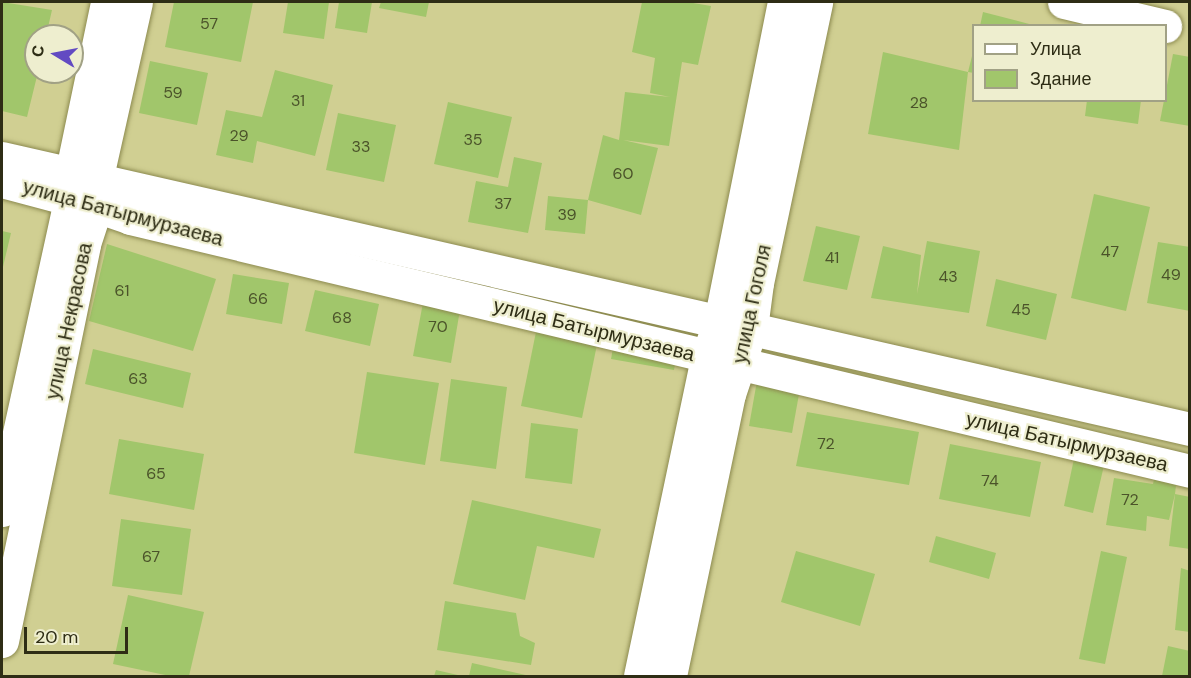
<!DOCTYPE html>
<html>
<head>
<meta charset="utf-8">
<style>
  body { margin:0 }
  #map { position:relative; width:1191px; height:678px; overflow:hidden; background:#d0cf92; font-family:"DM Sans",sans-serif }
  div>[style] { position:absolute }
  .building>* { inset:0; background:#a1c66b }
  .roads { filter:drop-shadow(0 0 2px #8c8a4f) drop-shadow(0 0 2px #8c8a4f) }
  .street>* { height:33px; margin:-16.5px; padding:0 16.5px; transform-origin:16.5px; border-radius:16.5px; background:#fff }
  .secondary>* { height:33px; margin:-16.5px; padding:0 16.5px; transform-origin:16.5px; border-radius:16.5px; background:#fff }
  span { translate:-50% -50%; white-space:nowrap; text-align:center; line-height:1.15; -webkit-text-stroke:4.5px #eeeecf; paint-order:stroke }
  .number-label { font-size:16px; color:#4b532a }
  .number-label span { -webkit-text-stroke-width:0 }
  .street-label { font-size:20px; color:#2e2d15 }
  .frame { position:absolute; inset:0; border:3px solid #2e2d15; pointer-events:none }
  .legend { position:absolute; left:972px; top:24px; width:195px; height:78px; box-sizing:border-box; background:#eeeecf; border:2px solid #a1a185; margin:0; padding:8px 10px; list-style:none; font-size:18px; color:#2e2d15 }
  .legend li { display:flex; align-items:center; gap:12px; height:30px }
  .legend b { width:30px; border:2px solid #a1a185 }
  .north { position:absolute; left:24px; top:24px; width:60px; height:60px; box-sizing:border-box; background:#eeeecf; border:2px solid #a1a185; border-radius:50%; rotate:280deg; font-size:16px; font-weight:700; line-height:24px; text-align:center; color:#2e2d15 }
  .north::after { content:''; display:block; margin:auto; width:21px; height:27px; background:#624ac2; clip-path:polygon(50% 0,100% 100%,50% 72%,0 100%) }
  .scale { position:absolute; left:24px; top:627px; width:104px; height:27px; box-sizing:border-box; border:3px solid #2e2d15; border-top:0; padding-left:8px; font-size:18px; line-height:21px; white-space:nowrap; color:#2e2d15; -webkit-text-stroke:4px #eeeecf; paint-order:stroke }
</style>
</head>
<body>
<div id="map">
  <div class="building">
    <div style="clip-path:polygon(2px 2px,52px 10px,46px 36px,36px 36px,38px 72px,27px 117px,2px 111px)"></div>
    <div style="clip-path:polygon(174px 2px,253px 2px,241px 62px,165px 47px)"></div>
    <div style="clip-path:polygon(288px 2px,329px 2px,324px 39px,283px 33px)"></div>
    <div style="clip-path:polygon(339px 2px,372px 2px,367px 33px,335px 28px)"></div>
    <div style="clip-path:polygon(381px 2px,429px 2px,426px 17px,379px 8px)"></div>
    <div style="clip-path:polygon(642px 2px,687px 2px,711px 6px,698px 65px,682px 62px,669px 146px,623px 140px,658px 148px,641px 215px,588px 200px,603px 135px,619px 140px,625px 92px,670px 97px,650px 93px,655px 58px,632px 52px)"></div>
    <div style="clip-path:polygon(983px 12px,1033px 25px,1033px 26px,980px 26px)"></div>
    <div style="clip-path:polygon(883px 52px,968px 72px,959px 150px,868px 134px)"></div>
    <div style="clip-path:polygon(973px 52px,974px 52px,974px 73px,968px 72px)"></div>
    <div style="clip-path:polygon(1173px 54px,1190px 57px,1190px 126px,1160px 121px)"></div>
    <div style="clip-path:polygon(150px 61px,208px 73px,197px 125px,139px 113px)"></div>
    <div style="clip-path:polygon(275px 70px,333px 85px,315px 156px,257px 141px,253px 163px,216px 155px,226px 110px,262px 117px)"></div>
    <div style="clip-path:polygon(1087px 100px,1141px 100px,1138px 124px,1085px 116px)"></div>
    <div style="clip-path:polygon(448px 102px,512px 117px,498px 178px,434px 164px)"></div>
    <div style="clip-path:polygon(338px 113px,396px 125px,384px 182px,326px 170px)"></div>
    <div style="clip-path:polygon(514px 157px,542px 163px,528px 233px,468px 222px,476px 181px,508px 187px)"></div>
    <div style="clip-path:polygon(1094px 194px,1150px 207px,1126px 311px,1071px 298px)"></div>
    <div style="clip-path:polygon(548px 196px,588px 200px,585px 234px,545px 230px)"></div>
    <div style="clip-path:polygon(816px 226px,860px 236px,847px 290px,803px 281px)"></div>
    <div style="clip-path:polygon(2px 231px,11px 233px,2px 271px)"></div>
    <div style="clip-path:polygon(927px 241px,980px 251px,969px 313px,871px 298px,883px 246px,921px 255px,917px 294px)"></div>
    <div style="clip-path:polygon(1158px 242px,1190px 247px,1190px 311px,1147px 303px)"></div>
    <div style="clip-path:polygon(107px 244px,216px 279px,193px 351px,89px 321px)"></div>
    <div style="clip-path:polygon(233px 274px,289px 283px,282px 324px,226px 314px)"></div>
    <div style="clip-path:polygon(996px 279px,1057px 294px,1046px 340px,986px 326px)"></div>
    <div style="clip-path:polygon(315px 290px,379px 304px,370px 346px,305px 331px)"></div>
    <div style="clip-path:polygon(425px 292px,462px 298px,451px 363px,413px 356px)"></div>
    <div style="clip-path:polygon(540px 312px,601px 325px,582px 418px,521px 406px)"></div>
    <div style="clip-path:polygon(617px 326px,680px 337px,674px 370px,611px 359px)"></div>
    <div style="clip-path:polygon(93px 349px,191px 373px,183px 408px,85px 384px)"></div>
    <div style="clip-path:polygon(760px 364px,803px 372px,792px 433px,749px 426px)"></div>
    <div style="clip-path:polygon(367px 372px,439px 383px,425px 465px,354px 453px)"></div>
    <div style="clip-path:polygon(451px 379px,507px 387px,496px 469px,440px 461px)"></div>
    <div style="clip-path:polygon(807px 412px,919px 432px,909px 485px,796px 466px)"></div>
    <div style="clip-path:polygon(531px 423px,578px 429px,572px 484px,525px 478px)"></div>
    <div style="clip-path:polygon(119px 439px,204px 454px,194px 510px,109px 494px)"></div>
    <div style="clip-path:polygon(950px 444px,1041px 462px,1030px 517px,939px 499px)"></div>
    <div style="clip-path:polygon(1075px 454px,1105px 461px,1093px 513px,1064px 506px)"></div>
    <div style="clip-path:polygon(1157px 464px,1178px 468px,1175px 494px,1169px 520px,1147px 516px,1146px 531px,1106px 525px,1114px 478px,1153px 484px)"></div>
    <div style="clip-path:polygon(1175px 494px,1190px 497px,1190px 549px,1169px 546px)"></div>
    <div style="clip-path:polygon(472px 500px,601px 529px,594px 558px,537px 546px,525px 600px,453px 584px)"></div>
    <div style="clip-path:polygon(121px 519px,191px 529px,182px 595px,112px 586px)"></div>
    <div style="clip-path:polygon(936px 536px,996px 553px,989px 579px,929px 562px)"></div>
    <div style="clip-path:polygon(796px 551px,875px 574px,860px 626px,781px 602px)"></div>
    <div style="clip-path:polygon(1101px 551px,1127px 557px,1105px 664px,1079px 659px)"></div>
    <div style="clip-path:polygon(1181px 568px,1190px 571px,1190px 632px,1175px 630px)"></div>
    <div style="clip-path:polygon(128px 595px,204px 612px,189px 676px,170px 676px,113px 664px)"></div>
    <div style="clip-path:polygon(445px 601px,516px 613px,520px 636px,535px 643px,531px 665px,437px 650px)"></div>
    <div style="clip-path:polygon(1168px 646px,1190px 651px,1190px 676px,1162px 676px)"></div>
    <div style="clip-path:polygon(472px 663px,530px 676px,469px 676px)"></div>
    <div style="clip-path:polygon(436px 670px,462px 676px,434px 676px)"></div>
  </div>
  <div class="roads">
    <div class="street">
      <div style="left:1064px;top:2px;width:104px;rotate:13.4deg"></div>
      <div style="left:2px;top:158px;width:1219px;rotate:12.85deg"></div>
      <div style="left:2px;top:181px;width:97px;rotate:14.9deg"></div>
      <div style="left:96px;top:206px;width:36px;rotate:19deg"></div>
      <div style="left:130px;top:218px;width:1090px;rotate:13.42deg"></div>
      <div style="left:2px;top:510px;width:316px;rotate:-77.6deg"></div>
      <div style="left:70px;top:201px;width:26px;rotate:-88deg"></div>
      <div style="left:71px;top:175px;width:177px;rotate:-78.2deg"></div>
      <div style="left:2px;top:641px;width:405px;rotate:-78.3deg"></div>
      <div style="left:84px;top:244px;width:40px;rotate:-72deg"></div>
      <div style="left:96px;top:206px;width:25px;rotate:-90deg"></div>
      <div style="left:96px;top:181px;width:183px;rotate:-77.4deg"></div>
    </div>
    <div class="secondary">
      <div style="left:640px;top:676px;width:326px;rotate:-78.1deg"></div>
      <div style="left:707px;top:357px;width:37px;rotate:-70deg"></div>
      <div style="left:720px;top:322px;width:326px;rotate:-78.7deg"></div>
      <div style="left:670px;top:676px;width:288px;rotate:-78.2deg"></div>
      <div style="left:729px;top:394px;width:70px;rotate:-71.6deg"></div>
      <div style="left:751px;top:328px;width:45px;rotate:-82.4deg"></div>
      <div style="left:757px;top:283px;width:287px;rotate:-78.1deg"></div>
    </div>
  </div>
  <div class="number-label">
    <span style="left:209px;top:24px">57</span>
    <span style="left:173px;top:93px">59</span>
    <span style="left:298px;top:101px">31</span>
    <span style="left:919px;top:103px">28</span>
    <span style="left:239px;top:136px">29</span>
    <span style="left:473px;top:140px">35</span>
    <span style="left:361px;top:147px">33</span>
    <span style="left:623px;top:174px">60</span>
    <span style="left:503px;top:204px">37</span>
    <span style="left:567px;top:215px">39</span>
    <span style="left:1110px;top:252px">47</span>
    <span style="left:832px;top:258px">41</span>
    <span style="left:1171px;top:275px">49</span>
    <span style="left:948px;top:277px">43</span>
    <span style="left:122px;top:291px">61</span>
    <span style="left:258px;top:299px">66</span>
    <span style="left:1021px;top:310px">45</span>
    <span style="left:342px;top:318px">68</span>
    <span style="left:438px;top:327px">70</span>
    <span style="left:138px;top:379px">63</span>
    <span style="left:826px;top:444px">72</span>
    <span style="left:156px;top:474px">65</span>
    <span style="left:990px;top:481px">74</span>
    <span style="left:1130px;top:500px">72</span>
    <span style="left:151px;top:557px">67</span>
  </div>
  <div class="street-label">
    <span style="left:123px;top:213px;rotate:15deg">улица Батырмурзаева</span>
    <span style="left:752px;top:304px;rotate:-78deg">улица Гоголя</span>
    <span style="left:69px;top:321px;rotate:-78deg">улица Некрасова</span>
    <span style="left:594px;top:330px;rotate:14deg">улица Батырмурзаева</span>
    <span style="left:1067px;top:442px;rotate:13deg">улица Батырмурзаева</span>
  </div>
  <div class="frame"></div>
  <ul class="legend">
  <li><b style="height:8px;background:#fff"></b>Улица</li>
  <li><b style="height:16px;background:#a1c66b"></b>Здание</li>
  </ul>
  <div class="north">С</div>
  <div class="scale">20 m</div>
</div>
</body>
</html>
